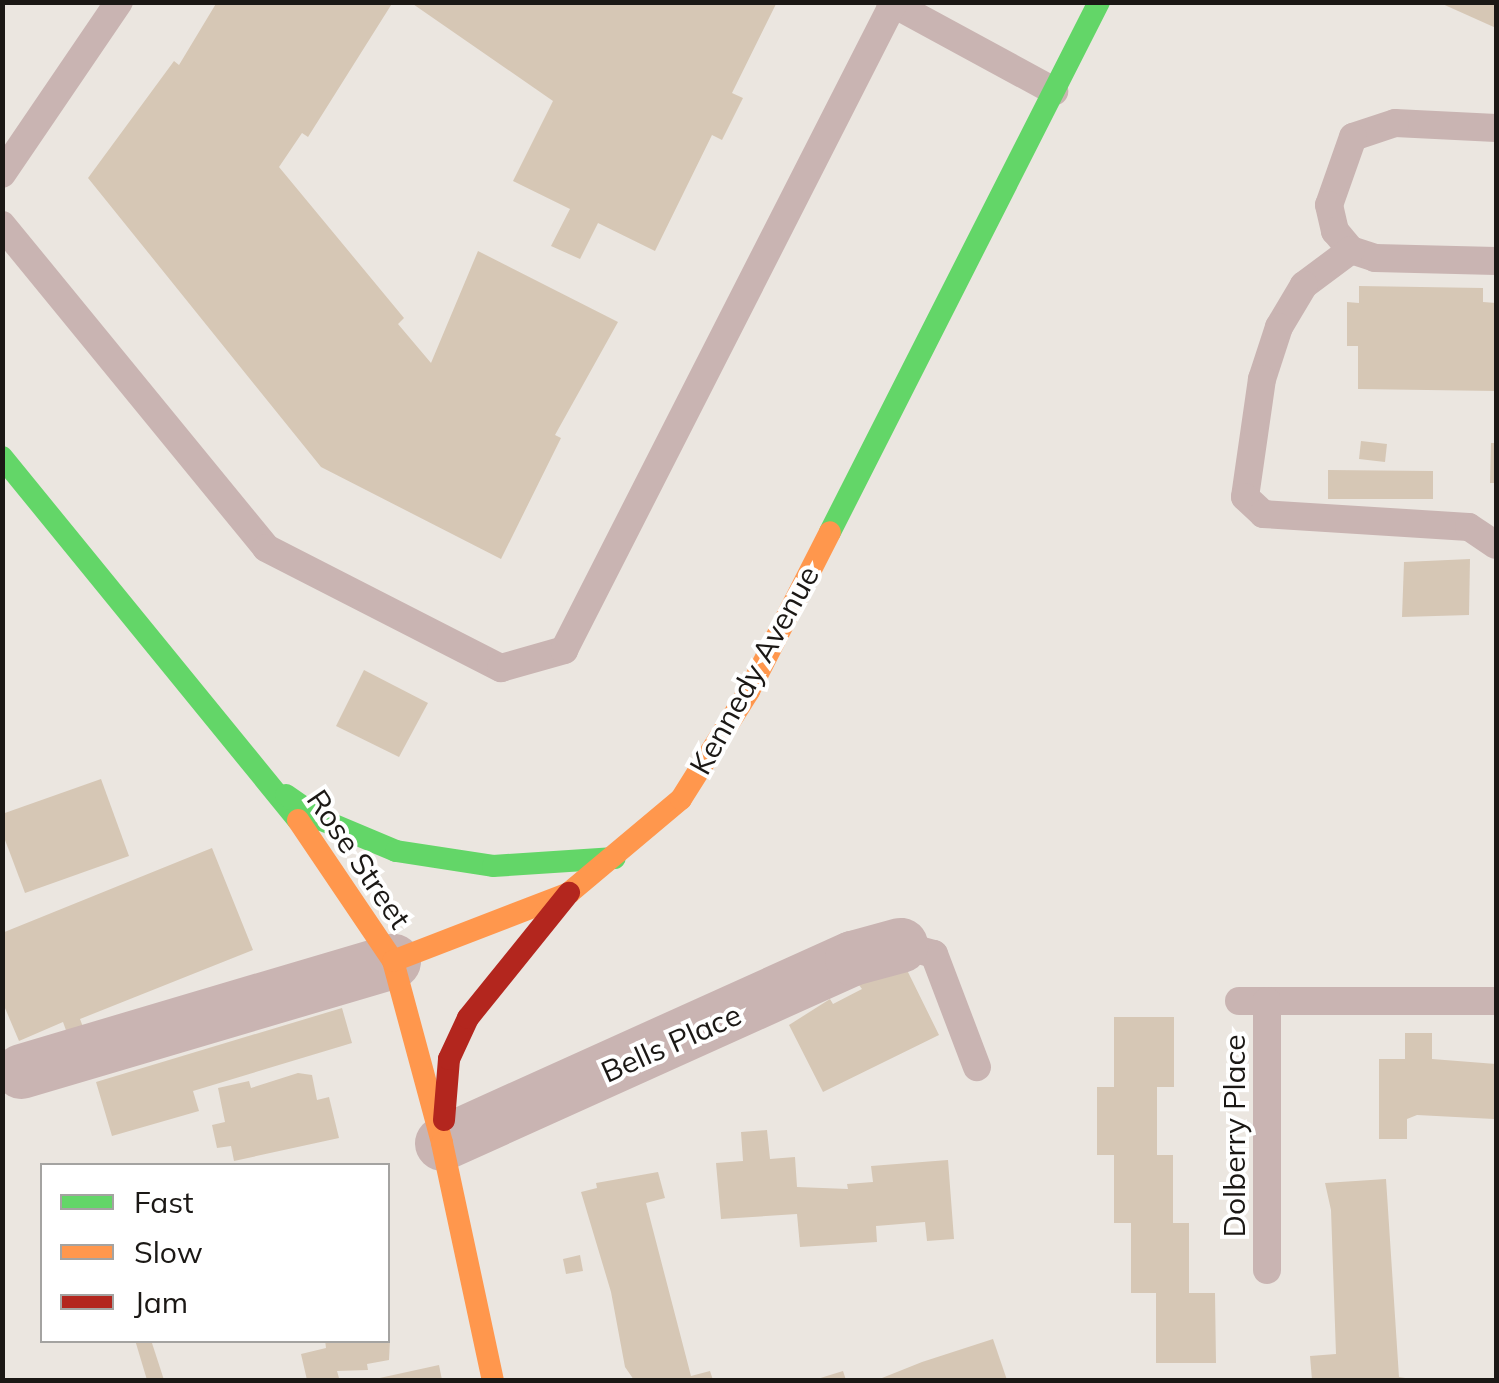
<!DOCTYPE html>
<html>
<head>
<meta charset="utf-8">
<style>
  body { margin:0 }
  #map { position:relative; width:1499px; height:1383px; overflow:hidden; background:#ebe6e0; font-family:Mulish,sans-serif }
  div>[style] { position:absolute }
  .building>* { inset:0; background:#d6c7b5 }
  .lane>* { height:28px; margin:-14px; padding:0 14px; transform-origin:14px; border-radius:14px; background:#c9b4b2 }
  .street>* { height:55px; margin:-27.5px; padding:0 27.5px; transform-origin:27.5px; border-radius:27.5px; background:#c9b4b2 }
  .fast>* { height:22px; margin:-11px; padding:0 11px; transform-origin:11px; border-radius:11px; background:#63d668 }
  .slow>* { height:22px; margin:-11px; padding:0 11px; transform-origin:11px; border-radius:11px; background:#ff974d }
  .jam>* { height:22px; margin:-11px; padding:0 11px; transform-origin:11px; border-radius:11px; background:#b3261e }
  span { translate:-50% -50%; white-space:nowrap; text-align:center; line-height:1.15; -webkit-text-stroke:8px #fff; paint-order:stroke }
  .street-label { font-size:30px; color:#1b1815 }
  .frame { position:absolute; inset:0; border:5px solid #1b1815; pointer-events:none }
  .legend { position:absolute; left:40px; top:1163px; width:350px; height:180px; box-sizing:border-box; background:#fff; border:2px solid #a4a3a1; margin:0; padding:12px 18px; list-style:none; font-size:30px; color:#1b1815 }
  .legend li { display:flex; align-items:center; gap:20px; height:50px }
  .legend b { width:50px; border:2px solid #a4a3a1 }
</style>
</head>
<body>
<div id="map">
  <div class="building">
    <div style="clip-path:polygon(217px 2px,393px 2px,308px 137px,302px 133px,279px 167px,404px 318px,398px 324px,431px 363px,478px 251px,618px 322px,555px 435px,561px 438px,501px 559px,321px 467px,88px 178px,174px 61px,179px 65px)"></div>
    <div style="clip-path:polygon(410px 2px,777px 2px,732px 93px,743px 98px,722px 140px,712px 135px,655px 251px,598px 223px,580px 259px,551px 246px,570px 209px,513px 181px,553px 101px)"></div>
    <div style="clip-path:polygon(1438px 2px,1496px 2px,1496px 28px)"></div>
    <div style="clip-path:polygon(1359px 286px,1483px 288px,1483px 302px,1496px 303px,1496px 391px,1358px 389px,1358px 346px,1347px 346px,1347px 302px,1359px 303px)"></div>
    <div style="clip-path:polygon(1361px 441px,1387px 444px,1385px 462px,1359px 459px)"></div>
    <div style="clip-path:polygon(1491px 443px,1496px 443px,1496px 483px,1490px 483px)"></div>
    <div style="clip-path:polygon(1328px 470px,1433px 471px,1433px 499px,1328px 499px)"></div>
    <div style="clip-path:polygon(1470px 559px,1469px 615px,1402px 617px,1404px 562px)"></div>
    <div style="clip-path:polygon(364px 670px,428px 703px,399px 757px,336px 726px)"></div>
    <div style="clip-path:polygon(101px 779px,129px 856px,25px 893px,2px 832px,2px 814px)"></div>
    <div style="clip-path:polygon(212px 848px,253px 950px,80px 1019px,83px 1027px,67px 1033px,63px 1022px,19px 1041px,2px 1001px,2px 933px)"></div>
    <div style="clip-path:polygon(906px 968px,939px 1035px,823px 1092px,789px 1025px,830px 999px,833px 1004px,862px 989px,859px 985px)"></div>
    <div style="clip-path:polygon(342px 1008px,352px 1043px,193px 1091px,199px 1111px,112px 1136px,96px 1082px)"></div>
    <div style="clip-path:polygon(1114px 1017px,1174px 1017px,1174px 1087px,1157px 1087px,1157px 1155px,1173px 1155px,1173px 1223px,1189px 1223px,1189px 1293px,1215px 1293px,1216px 1363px,1156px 1363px,1156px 1293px,1131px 1293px,1131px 1223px,1114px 1223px,1114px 1155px,1097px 1155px,1097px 1087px,1114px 1087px)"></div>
    <div style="clip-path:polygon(1405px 1033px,1432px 1033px,1432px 1059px,1496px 1064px,1494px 1119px,1417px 1115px,1407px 1119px,1407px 1139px,1379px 1139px,1379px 1059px,1405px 1059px)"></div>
    <div style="clip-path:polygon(298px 1073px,312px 1075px,317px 1100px,329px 1097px,339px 1138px,234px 1161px,231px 1146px,217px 1148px,212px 1125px,225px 1122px,218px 1088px,249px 1081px,251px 1088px)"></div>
    <div style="clip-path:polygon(767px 1130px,770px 1159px,795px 1157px,797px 1187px,848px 1189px,847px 1184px,873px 1182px,871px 1166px,948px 1160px,954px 1239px,927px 1241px,925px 1222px,876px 1226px,877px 1242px,800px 1247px,797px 1214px,721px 1219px,716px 1163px,743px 1161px,741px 1132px)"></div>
    <div style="clip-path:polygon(658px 1172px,665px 1198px,646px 1203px,691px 1376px,710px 1371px,713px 1380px,634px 1380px,625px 1367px,611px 1292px,581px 1192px,597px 1188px,596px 1183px)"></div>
    <div style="clip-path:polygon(1386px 1179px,1399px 1377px,1418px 1380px,1312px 1380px,1310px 1356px,1336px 1354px,1331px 1210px,1325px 1183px)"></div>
    <div style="clip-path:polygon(580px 1255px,583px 1271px,566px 1274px,563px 1259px)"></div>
    <div style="clip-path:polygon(993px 1339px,1007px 1380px,877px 1380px,922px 1362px)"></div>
    <div style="clip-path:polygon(135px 1340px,151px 1340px,164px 1380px,147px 1380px)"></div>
    <div style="clip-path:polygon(325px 1340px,390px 1340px,389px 1360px,367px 1364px,368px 1370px,337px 1371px,339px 1378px,307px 1380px,301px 1354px,326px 1348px)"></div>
    <div style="clip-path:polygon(439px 1365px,442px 1380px,376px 1380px,375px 1379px)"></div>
    <div style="clip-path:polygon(843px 1371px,846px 1380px,814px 1380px)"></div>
  </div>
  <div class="lane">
    <div style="left:890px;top:2px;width:187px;rotate:28.5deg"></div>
    <div style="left:1496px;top:128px;width:101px;rotate:-177.2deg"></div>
    <div style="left:1395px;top:123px;width:44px;rotate:161.6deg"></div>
    <div style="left:1353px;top:137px;width:72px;rotate:109.4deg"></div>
    <div style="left:1329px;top:205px;width:27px;rotate:77deg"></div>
    <div style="left:1335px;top:231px;width:25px;rotate:50deg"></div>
    <div style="left:1351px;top:250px;width:25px;rotate:18deg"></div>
    <div style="left:1375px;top:258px;width:121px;rotate:1.4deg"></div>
    <div style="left:2px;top:174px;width:208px;rotate:-55.8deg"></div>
    <div style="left:2px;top:225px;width:417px;rotate:50.7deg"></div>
    <div style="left:266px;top:548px;width:264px;rotate:27.1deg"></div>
    <div style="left:501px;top:668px;width:66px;rotate:-15.9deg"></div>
    <div style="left:564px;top:650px;width:727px;rotate:-63.01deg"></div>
    <div style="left:1351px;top:250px;width:59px;rotate:143.3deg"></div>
    <div style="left:1304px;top:285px;width:49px;rotate:120.8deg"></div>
    <div style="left:1279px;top:327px;width:55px;rotate:108.1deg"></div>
    <div style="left:1262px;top:379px;width:119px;rotate:98.2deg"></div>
    <div style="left:1245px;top:497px;width:25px;rotate:43deg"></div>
    <div style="left:1263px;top:514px;width:206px;rotate:3.6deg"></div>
    <div style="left:1469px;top:527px;width:32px;rotate:34deg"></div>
    <div style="left:900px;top:945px;width:35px;rotate:15deg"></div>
    <div style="left:934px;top:954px;width:121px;rotate:69.2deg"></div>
    <div style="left:1239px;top:1001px;width:257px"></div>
    <div style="left:1267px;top:1001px;width:269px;rotate:90deg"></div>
  </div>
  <div class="street">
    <div style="left:21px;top:1071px;width:388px;rotate:-16.5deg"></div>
    <div style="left:442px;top:1143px;width:450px;rotate:-24.3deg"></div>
    <div style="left:852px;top:958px;width:50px;rotate:-15.2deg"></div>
  </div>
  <div class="fast">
    <div style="left:2px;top:457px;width:468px;rotate:50.8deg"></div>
    <div style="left:830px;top:532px;width:594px;rotate:-63.09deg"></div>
    <div style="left:286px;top:795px;width:44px;rotate:34.8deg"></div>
    <div style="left:322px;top:820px;width:80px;rotate:22.7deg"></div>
    <div style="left:396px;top:851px;width:98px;rotate:8.8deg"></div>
    <div style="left:493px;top:866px;width:122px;rotate:-3.8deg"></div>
  </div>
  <div class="slow">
    <div style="left:298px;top:820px;width:170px;rotate:56deg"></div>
    <div style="left:393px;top:961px;width:188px;rotate:74.9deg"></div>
    <div style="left:442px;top:1143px;width:242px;rotate:77.9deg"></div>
    <div style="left:393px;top:961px;width:189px;rotate:-21.1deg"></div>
    <div style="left:569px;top:893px;width:146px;rotate:-40deg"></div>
    <div style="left:681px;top:799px;width:128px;rotate:-57.8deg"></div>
    <div style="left:749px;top:691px;width:178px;rotate:-63deg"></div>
  </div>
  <div class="jam">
    <div style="left:444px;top:1120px;width:61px;rotate:-85.3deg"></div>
    <div style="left:449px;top:1059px;width:45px;rotate:-65.1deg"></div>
    <div style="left:468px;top:1018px;width:161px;rotate:-51.1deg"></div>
  </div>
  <div class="street-label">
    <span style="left:754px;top:670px;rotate:-61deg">Kennedy Avenue</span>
    <span style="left:359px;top:859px;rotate:56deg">Rose Street</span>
    <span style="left:671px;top:1043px;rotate:-24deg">Bells Place</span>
    <span style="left:1234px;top:1136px;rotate:-90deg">Dolberry Place</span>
  </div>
  <div class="frame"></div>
  <ul class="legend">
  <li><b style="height:12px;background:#63d668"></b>Fast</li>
  <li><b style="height:12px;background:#ff974d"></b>Slow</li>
  <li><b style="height:12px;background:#b3261e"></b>Jam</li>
  </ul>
</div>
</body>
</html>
